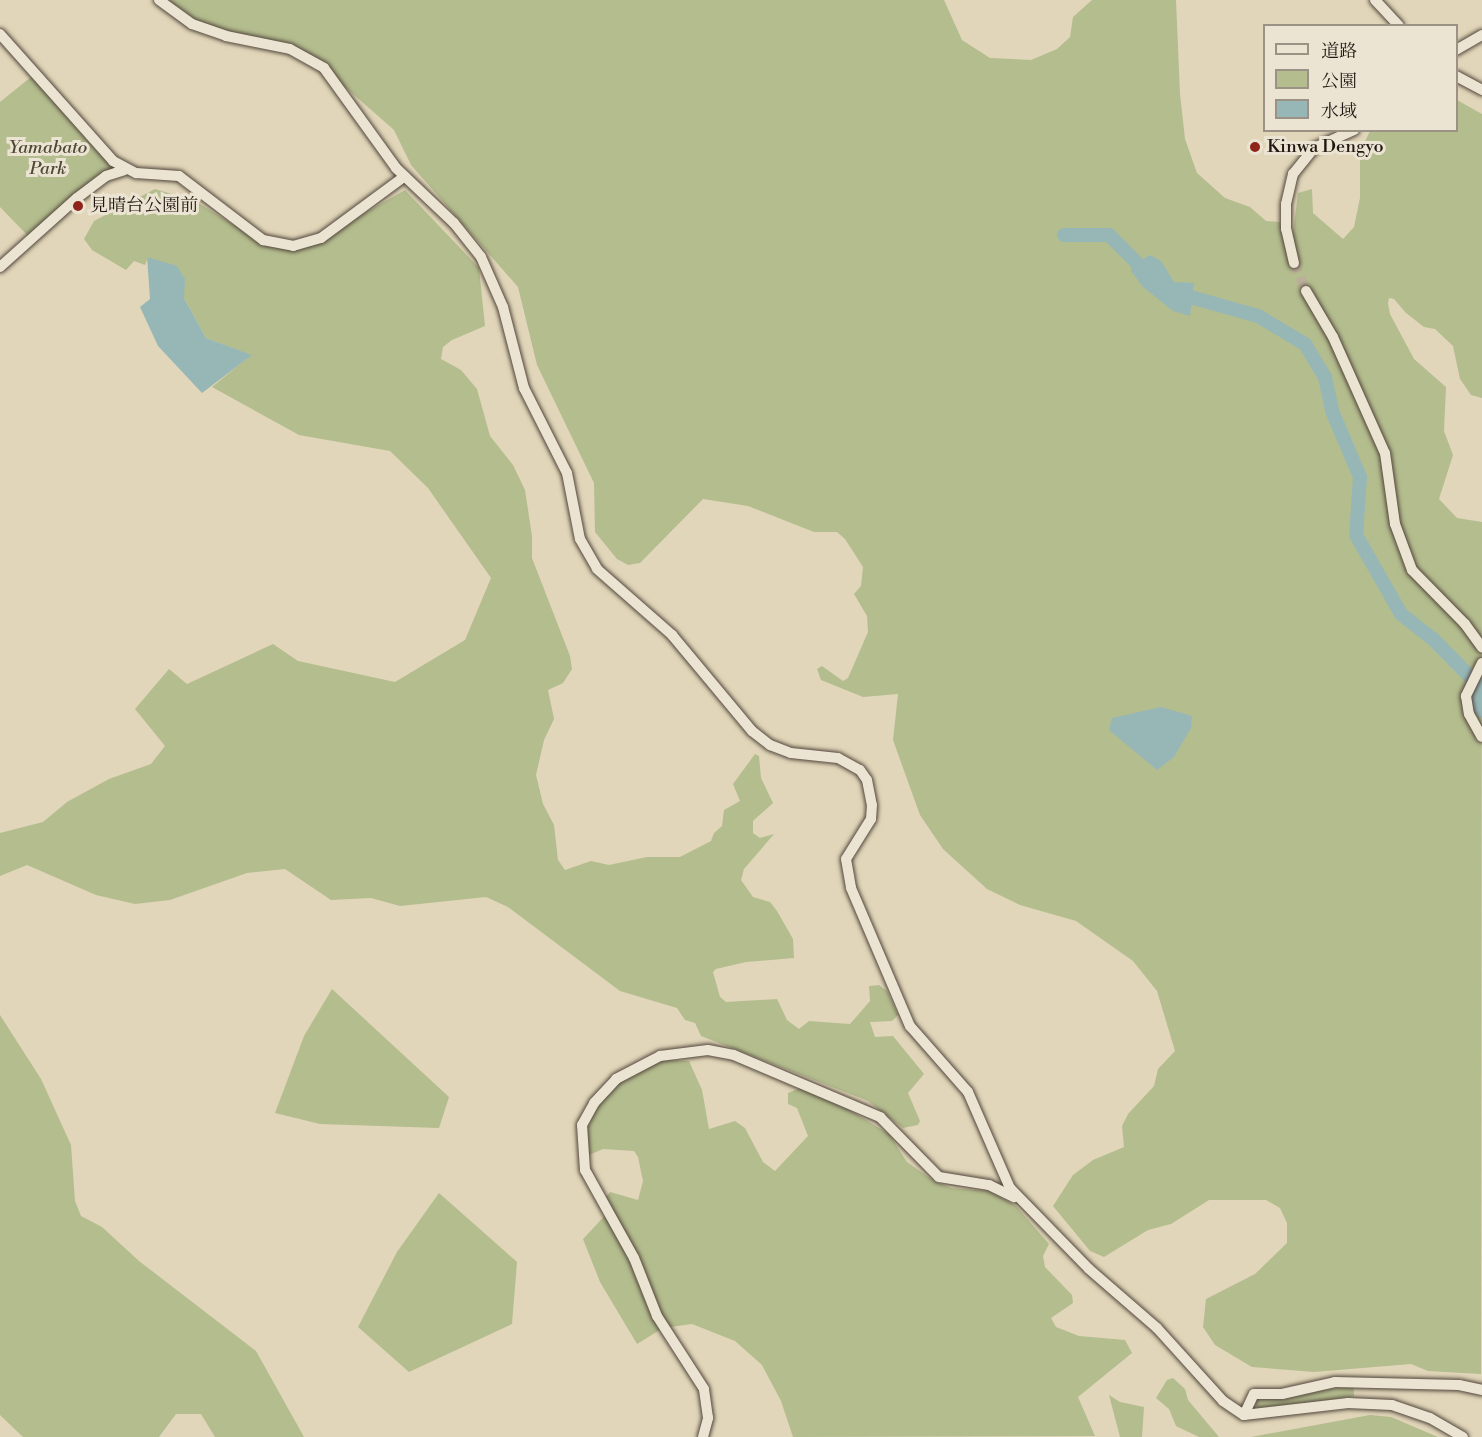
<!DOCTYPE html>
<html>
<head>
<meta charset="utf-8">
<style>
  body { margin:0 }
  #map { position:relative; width:1482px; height:1437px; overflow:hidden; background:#e1d6b9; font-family:"Libre Bodoni","Noto Serif JP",serif }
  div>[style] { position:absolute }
  .green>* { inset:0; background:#b4bd8e }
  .water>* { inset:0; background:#97b7b7 }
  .river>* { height:14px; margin:-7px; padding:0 7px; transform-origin:7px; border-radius:7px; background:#97b7b7 }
  .tertiary-tunnel>* { height:10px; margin-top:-5px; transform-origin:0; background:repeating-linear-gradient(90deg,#bbb098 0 10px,transparent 0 15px) }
  .roads { filter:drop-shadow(0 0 2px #52463c) drop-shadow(0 0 2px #52463c) }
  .tertiary>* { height:10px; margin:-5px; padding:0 5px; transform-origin:5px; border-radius:5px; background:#ece4d2 }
  .dots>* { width:16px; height:16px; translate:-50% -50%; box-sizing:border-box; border:3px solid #ece4d2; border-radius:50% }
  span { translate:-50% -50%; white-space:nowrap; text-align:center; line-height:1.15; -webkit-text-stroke:6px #ece4d2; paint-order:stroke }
  .poi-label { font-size:18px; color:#221612 }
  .left { translate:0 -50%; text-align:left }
  .park-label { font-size:18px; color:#4e4837; font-style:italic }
  .legend { position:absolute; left:1263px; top:24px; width:195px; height:108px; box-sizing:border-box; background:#ece4d2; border:2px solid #9b9285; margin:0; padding:8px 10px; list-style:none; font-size:18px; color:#221612 }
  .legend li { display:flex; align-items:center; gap:12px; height:30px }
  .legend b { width:30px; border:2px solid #9b9285 }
</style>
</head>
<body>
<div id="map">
  <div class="green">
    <div style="clip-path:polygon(160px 0,944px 0,962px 40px,990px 58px,1031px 60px,1057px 49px,1070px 37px,1073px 17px,1092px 0,1176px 0,1180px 94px,1185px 139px,1197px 173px,1225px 198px,1250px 207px,1266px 221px,1280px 222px,1282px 233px,1293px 233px,1298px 193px,1312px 189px,1313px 213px,1343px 239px,1354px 227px,1360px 198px,1360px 152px,1370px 131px,1456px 130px,1457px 100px,1482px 114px,1482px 398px,1471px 395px,1460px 379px,1453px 346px,1435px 329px,1424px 327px,1406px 313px,1394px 299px,1389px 298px,1388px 303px,1390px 314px,1414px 359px,1446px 387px,1444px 431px,1453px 455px,1439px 499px,1457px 518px,1482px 522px,1481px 1374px,1428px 1371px,1411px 1364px,1314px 1372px,1252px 1367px,1215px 1345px,1203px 1327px,1206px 1299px,1255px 1274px,1287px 1243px,1287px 1223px,1280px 1208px,1266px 1200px,1209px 1200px,1171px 1224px,1148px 1230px,1104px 1257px,1090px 1251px,1053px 1206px,1073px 1175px,1093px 1160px,1124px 1147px,1122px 1126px,1128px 1114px,1154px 1086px,1158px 1069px,1175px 1051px,1157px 991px,1133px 961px,1076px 921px,1020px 905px,987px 889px,943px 849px,920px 815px,893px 740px,898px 694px,863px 697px,821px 680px,817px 669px,822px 666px,843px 681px,848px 678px,868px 632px,867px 616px,854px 594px,861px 586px,863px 567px,845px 539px,837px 532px,814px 532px,748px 506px,703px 499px,640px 563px,628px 565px,617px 559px,595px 532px,594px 483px,537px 365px,518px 287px,411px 165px,394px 130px,320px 65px,290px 49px,226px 36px,173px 11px)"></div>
    <div style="clip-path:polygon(36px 73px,124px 170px,106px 176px,30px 238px,0 207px,0 102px)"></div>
    <div style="clip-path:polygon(155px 189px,195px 201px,232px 224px,278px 245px,321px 238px,405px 190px,479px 268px,485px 326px,452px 340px,443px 347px,441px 359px,461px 370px,477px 389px,490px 436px,513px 465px,525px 490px,532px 536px,532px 558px,570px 656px,572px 669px,563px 683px,548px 690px,554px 719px,544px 740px,536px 775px,543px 804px,554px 825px,558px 860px,565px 870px,591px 861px,609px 865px,647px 857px,680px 857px,711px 841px,714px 833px,722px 826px,724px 810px,740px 801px,733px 784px,755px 754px,759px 756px,761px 778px,773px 803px,753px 821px,753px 833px,760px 838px,774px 834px,744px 869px,741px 880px,753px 897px,770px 902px,777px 911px,793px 939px,794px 958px,746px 962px,716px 969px,713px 972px,720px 997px,726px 1002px,777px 999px,787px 1020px,799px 1029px,809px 1021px,850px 1024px,870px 1001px,869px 986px,879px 985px,887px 991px,898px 1015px,892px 1021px,870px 1022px,875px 1037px,893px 1036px,924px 1074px,908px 1093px,920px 1121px,918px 1125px,903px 1128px,868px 1101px,701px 1036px,695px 1023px,685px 1020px,677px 1008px,620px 991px,508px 907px,486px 897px,400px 906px,371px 898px,331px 900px,285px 869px,247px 873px,170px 900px,135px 904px,96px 895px,27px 865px,0 876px,0 833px,43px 822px,67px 802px,109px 779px,151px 764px,165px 746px,135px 709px,169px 669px,187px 684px,273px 644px,298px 661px,395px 682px,465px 640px,491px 578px,428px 488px,390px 451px,299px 435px,212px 387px,251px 355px,206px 338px,184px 298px,148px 257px,145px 265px,134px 261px,126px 270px,92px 250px,84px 239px,94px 221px)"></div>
    <div style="clip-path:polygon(332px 989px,449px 1097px,439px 1128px,320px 1124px,275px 1113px,304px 1036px)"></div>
    <div style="clip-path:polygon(0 1015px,41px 1079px,71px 1145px,75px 1201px,81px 1216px,102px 1227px,139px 1261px,256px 1351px,304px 1437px,215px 1437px,201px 1414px,176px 1414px,159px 1437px,23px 1437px,0 1415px)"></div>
    <div style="clip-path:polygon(662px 1060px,689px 1061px,702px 1090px,709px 1129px,735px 1121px,745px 1128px,763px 1162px,775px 1171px,808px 1136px,797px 1108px,788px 1104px,788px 1093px,800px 1088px,841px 1105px,889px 1134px,907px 1162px,934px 1181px,951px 1188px,989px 1191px,1016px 1206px,1049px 1244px,1043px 1256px,1045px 1267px,1072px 1295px,1073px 1303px,1051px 1318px,1056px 1327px,1079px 1336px,1125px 1340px,1132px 1353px,1078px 1397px,1095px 1436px,793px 1437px,781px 1401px,762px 1365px,735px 1341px,692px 1324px,663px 1328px,637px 1344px,600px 1282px,583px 1239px,612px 1208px,606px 1197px,610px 1192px,638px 1200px,643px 1181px,638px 1157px,634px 1151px,603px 1149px,587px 1156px,585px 1136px,593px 1113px,609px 1091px,629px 1075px)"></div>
    <div style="clip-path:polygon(439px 1193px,517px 1262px,512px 1324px,409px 1372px,358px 1327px,397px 1252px)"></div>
    <div style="clip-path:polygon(1173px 1378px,1185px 1389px,1188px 1400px,1219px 1437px,1199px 1437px,1176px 1426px,1169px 1409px,1156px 1398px,1167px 1380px)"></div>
    <div style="clip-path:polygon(1354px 1386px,1354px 1396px,1269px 1409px,1259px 1410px,1255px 1403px,1259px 1398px)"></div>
    <div style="clip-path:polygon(1109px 1395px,1120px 1402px,1144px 1407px,1142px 1437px,1120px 1437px)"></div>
    <div style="clip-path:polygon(1370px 1415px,1391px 1417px,1438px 1437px,1251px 1437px)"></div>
  </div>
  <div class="water">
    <div style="clip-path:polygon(1150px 255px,1161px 261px,1174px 282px,1194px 283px,1190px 316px,1173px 311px,1143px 287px,1131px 271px,1131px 266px)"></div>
    <div style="clip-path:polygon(147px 257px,177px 266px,185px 279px,184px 298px,206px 338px,252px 355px,202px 393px,158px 346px,140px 307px,150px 299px)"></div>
    <div style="clip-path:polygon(1161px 707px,1192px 716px,1191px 728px,1174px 757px,1157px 770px,1109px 730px,1112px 718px)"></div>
  </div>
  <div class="river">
    <div style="left:1064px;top:235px;width:45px"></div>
    <div style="left:1109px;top:235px;width:55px;rotate:45deg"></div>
    <div style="left:1176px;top:293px;width:85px;rotate:15.7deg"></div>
    <div style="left:1258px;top:316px;width:55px;rotate:30.8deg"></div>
    <div style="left:1305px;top:344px;width:39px;rotate:59deg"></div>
    <div style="left:1325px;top:377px;width:35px;rotate:78deg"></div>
    <div style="left:1332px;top:411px;width:72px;rotate:67deg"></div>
    <div style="left:1360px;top:477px;width:58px;rotate:93.9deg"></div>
    <div style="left:1356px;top:535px;width:91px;rotate:60.3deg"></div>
    <div style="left:1401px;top:614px;width:42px;rotate:38.2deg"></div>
    <div style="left:1434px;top:640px;width:67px;rotate:45.6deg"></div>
    <div style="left:1481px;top:688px;width:17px;rotate:103deg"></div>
    <div style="left:1477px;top:705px;width:8px;rotate:50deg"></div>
  </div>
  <div class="tertiary-tunnel">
    <div style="left:1294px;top:263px;width:30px;rotate:67deg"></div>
  </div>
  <div class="roads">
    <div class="tertiary">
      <div style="left:159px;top:0;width:41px;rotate:36deg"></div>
      <div style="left:192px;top:24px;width:36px;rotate:19deg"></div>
      <div style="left:226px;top:36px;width:65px;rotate:11.5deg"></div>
      <div style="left:290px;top:49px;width:39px;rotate:29deg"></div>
      <div style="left:324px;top:68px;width:123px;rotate:54.2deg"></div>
      <div style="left:396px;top:168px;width:80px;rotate:43.5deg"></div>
      <div style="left:454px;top:223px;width:43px;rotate:51.5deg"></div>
      <div style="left:481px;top:257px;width:55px;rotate:66.3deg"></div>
      <div style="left:503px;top:307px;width:84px;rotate:75.5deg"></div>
      <div style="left:524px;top:388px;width:95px;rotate:63.2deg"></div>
      <div style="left:567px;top:473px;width:67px;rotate:78.9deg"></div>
      <div style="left:580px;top:539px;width:34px;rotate:60deg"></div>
      <div style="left:597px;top:569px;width:100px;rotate:41.3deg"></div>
      <div style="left:672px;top:635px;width:125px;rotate:50.2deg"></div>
      <div style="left:752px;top:731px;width:23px;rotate:38deg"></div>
      <div style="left:770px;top:745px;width:22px;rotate:21deg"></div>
      <div style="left:791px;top:753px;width:47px;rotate:6.1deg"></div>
      <div style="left:838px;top:758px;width:25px;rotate:29deg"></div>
      <div style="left:860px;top:770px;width:12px;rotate:55deg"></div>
      <div style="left:867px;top:780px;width:25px;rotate:79deg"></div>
      <div style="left:872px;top:805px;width:14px;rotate:94deg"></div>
      <div style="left:871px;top:819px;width:47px;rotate:122deg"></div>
      <div style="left:846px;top:859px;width:29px;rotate:80deg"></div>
      <div style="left:851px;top:888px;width:150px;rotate:66.9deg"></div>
      <div style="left:910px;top:1026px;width:88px;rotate:48.7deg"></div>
      <div style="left:968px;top:1092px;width:105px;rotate:66.4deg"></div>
      <div style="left:1010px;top:1188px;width:113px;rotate:45.7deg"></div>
      <div style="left:1089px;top:1269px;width:90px;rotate:40.9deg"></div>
      <div style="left:1157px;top:1328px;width:98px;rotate:47.9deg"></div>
      <div style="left:1223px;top:1401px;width:25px;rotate:34deg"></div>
      <div style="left:1244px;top:1415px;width:105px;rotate:-6.6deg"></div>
      <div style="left:1348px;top:1403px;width:44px;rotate:2.6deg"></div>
      <div style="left:1392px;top:1405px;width:40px;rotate:18.9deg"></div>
      <div style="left:1430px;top:1418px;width:38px;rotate:30deg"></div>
      <div style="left:1375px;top:0;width:35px;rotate:47deg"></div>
      <div style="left:0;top:34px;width:170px;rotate:48.3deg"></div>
      <div style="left:113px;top:161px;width:26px;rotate:28deg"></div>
      <div style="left:136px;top:173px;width:43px;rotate:4deg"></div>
      <div style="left:179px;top:176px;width:106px;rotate:37.3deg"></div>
      <div style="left:263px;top:240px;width:31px;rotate:11deg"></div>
      <div style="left:293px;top:246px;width:29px;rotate:-16deg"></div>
      <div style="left:321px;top:238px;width:104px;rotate:-36.4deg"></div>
      <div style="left:1456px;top:50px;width:30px;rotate:-30deg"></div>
      <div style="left:1456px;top:76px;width:30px;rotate:28deg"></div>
      <div style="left:1294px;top:263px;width:35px;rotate:-103deg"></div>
      <div style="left:1286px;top:229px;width:25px;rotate:-90deg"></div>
      <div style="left:1286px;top:204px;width:31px;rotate:-77deg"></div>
      <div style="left:1293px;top:174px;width:33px;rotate:-51deg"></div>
      <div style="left:1314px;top:148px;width:44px;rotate:-24.2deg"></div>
      <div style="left:0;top:267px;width:103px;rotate:-41.9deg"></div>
      <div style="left:77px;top:198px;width:36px;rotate:-37deg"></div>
      <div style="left:106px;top:176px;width:19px;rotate:-18deg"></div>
      <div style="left:1306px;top:291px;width:53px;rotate:59.6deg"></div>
      <div style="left:1333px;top:337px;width:127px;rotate:65.9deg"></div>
      <div style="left:1385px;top:453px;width:72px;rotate:82deg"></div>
      <div style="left:1395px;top:524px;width:49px;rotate:69.7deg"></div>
      <div style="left:1412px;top:570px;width:76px;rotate:45.5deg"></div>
      <div style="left:1465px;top:624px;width:29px;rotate:54deg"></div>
      <div style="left:1482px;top:663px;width:37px;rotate:116deg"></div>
      <div style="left:1466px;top:696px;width:18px;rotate:81deg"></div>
      <div style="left:1469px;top:714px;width:26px;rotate:61deg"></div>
      <div style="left:1244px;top:1415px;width:23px;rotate:-65deg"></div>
      <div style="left:1254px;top:1394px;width:28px"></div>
      <div style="left:1282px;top:1394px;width:54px;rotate:-12.8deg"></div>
      <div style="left:1335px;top:1382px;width:124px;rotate:1.4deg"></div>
      <div style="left:1459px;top:1385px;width:24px;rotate:12deg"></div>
      <div style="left:703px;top:1437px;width:20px;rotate:-75deg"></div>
      <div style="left:708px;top:1418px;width:29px;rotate:-98deg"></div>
      <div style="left:704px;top:1389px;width:87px;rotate:-122.8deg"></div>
      <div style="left:657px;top:1316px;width:62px;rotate:-111.6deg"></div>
      <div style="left:634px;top:1258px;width:101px;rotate:-119.1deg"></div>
      <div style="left:585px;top:1170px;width:45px;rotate:-93.8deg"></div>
      <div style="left:582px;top:1125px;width:25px;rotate:-61deg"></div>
      <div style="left:594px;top:1103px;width:33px;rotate:-47deg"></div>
      <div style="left:616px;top:1079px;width:50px;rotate:-27.6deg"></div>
      <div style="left:660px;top:1056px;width:48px;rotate:-7.1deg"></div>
      <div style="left:708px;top:1050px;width:26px;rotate:11deg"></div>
      <div style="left:734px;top:1055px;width:159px;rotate:23deg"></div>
      <div style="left:880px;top:1117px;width:84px;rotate:45.5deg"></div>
      <div style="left:939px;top:1177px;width:51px;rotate:9.1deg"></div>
      <div style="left:989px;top:1185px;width:28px;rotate:26deg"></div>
    </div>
  </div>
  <div class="dots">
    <div style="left:1255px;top:147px;background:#8f2418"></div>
    <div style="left:78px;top:206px;background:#8f2418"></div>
  </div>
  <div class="poi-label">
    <span class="left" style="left:1267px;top:147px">Kinwa Dengyo</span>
    <span class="left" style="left:90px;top:206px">見晴台公園前</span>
  </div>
  <div class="park-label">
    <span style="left:48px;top:159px">Yamabato<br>Park</span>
  </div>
  <ul class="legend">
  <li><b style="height:8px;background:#ece4d2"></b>道路</li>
  <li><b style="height:16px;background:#b4bd8e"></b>公園</li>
  <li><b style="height:16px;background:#97b7b7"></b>水域</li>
  </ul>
</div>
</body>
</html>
